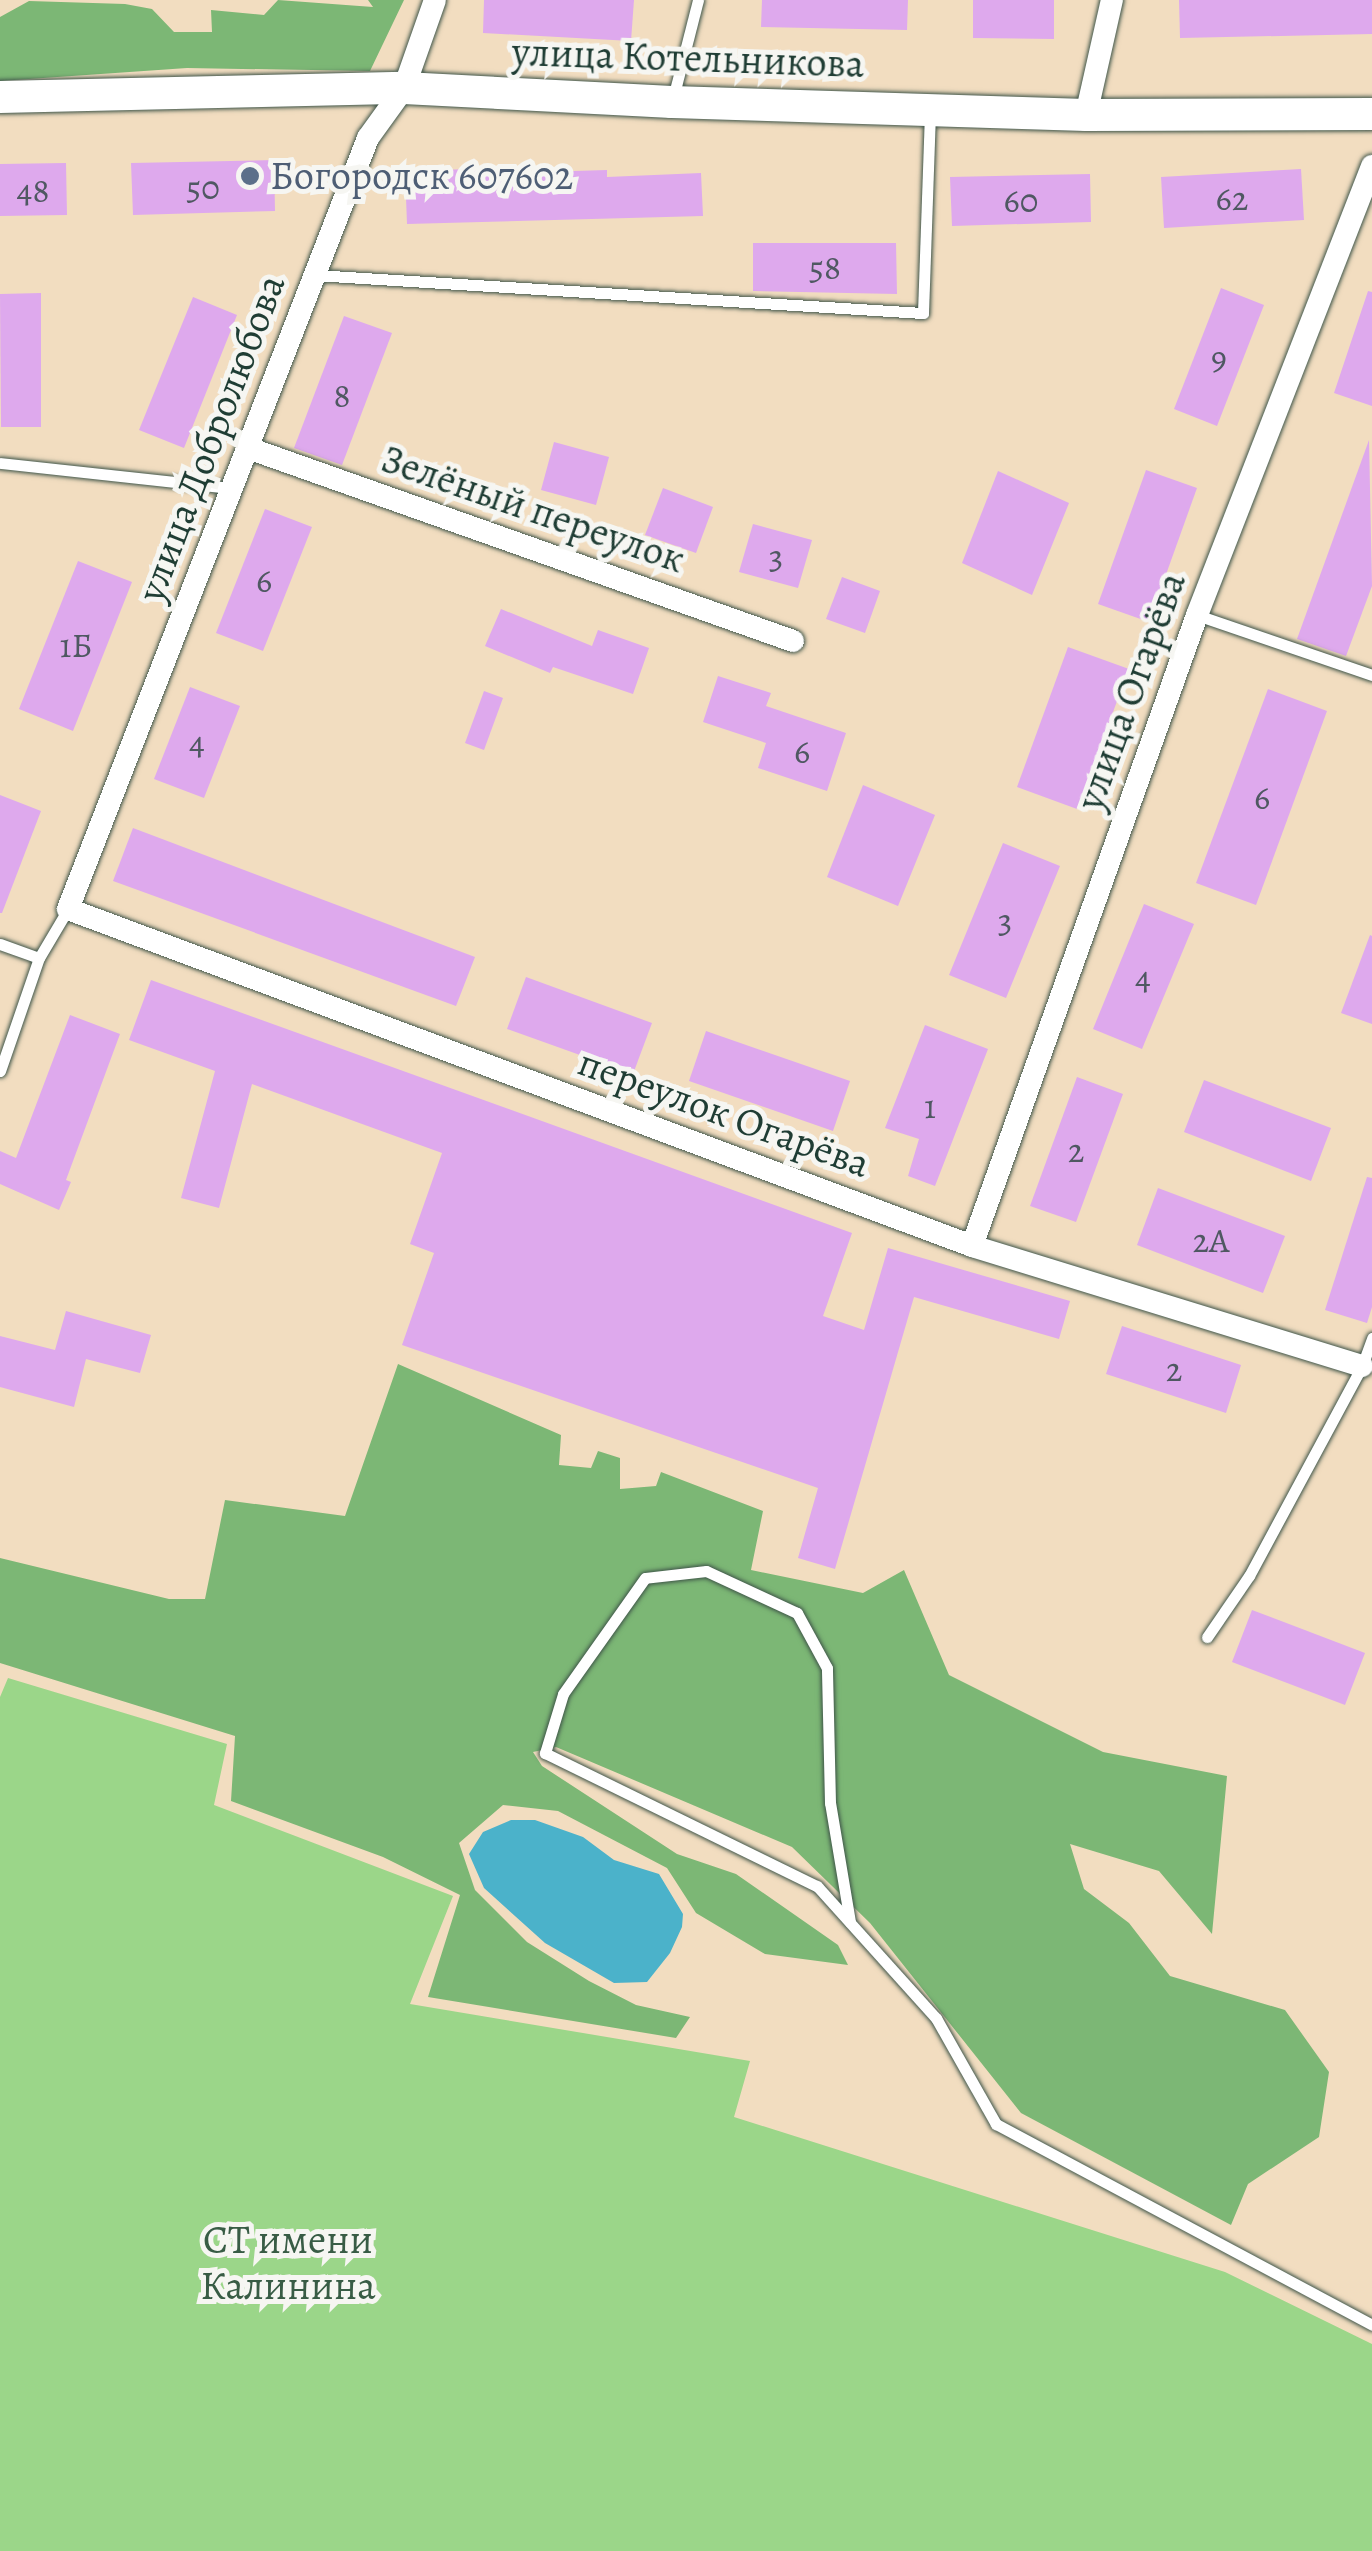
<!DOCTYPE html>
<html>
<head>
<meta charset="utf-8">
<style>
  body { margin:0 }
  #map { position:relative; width:1372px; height:2551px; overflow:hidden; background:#f2ddc0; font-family:Alegreya,serif }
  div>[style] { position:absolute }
  .green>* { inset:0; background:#9bd689 }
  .forest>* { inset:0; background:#7cb775 }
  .water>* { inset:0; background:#4bb2ca }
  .building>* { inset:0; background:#dea9ed }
  .roads { filter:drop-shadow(0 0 2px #3f5549) drop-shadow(0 0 2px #3f5549) }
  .lane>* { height:11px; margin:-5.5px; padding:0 5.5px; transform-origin:5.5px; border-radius:5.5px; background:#fff }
  .street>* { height:22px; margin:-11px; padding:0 11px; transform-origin:11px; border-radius:11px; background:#fff }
  .secondary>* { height:32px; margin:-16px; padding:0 16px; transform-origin:16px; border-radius:16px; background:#fff }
  .dots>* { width:28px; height:28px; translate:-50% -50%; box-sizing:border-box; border:5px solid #f6f6f2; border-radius:50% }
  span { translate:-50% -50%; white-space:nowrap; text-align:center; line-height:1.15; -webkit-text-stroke:10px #f6f6f2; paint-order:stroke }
  .number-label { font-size:35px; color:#4f5862 }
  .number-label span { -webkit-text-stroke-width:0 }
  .street-label { font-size:40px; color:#1f3d34 }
  .service-label { font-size:40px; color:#4e5e75 }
  .left { translate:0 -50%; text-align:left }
  .park-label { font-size:40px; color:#385c45 }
</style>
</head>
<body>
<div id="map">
  <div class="green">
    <div style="clip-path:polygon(8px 1678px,227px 1744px,214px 1805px,453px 1896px,410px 2004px,750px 2061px,734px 2117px,1225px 2272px,1372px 2344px,1372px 2551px,0 2551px,0 1697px)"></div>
  </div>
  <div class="forest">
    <div style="clip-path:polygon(278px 0,373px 7px,368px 0,404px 0,370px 71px,187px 68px,0 81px,0 17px,29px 1px,125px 4px,152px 9px,174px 32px,212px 32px,211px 10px,264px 15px)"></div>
    <div style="clip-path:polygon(398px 1364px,561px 1435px,559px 1465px,591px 1468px,598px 1451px,620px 1458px,620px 1489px,656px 1486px,661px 1472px,763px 1511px,751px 1570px,863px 1593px,904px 1570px,949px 1675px,1103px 1752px,1227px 1776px,1212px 1934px,1159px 1871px,1070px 1844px,1084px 1889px,1129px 1923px,1170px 1976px,1285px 2010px,1329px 2072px,1319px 2137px,1248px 2184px,1231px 2225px,1021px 2113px,870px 1923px,792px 1847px,556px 1747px,533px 1752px,542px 1766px,677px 1854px,736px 1874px,838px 1945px,848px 1965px,765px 1954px,696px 1913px,667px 1868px,558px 1811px,503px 1805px,459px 1843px,475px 1890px,527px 1942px,589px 1981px,636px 2005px,690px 2017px,676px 2038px,428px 1997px,460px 1895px,383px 1857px,231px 1801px,235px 1736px,0 1663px,0 1558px,169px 1599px,205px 1599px,225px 1500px,345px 1516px)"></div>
  </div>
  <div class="water">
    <div style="clip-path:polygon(511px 1820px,535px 1820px,583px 1837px,614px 1860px,659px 1874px,683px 1914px,682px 1927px,670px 1953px,647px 1982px,614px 1983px,545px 1943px,484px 1888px,469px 1854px,483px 1832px)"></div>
  </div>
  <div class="building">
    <div style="clip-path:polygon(484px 0,634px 0,631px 41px,483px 33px)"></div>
    <div style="clip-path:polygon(762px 0,908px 0,907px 30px,761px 27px)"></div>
    <div style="clip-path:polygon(973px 0,1054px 0,1054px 39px,973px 38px)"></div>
    <div style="clip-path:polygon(1179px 0,1372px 0,1372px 34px,1180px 38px)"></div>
    <div style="clip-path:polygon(274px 160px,275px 211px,133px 215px,131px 163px)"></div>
    <div style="clip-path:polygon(66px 163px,67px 215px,0 216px,0 164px)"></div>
    <div style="clip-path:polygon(505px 168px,505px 173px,607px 170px,607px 177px,701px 173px,703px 216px,407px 224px,405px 171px)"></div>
    <div style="clip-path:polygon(1301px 169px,1304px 220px,1164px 228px,1161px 177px)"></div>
    <div style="clip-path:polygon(1090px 174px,1091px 222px,952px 226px,950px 177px)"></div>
    <div style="clip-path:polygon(753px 243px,896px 243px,897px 294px,753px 291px)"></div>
    <div style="clip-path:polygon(1221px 288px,1264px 305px,1217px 426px,1174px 409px)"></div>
    <div style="clip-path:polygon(1368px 291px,1372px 292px,1372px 406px,1334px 393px)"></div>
    <div style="clip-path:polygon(41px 293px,41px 427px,1px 427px,0 294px)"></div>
    <div style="clip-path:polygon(193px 297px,237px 315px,184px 448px,139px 430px)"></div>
    <div style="clip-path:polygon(344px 316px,392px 333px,342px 465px,294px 448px)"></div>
    <div style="clip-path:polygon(1369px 440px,1372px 586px,1346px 656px,1297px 639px)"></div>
    <div style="clip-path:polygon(554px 442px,609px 457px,596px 505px,541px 490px)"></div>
    <div style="clip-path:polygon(1146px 470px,1197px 488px,1149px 622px,1098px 604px)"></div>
    <div style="clip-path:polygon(998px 471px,1069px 503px,1032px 595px,962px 563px)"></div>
    <div style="clip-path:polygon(663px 488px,713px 507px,696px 553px,645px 535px)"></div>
    <div style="clip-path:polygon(265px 509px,312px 527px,263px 651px,216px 633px)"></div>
    <div style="clip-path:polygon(753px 524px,812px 540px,798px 588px,739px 572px)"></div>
    <div style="clip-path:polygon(78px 561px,132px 582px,73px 731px,19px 709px)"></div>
    <div style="clip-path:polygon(842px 577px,880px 591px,865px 633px,826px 619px)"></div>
    <div style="clip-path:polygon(501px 609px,592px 646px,598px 630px,649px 648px,633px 694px,553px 667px,550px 673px,485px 646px)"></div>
    <div style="clip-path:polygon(1068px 647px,1129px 669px,1077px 809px,1017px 787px)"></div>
    <div style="clip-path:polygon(718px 676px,771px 693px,766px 706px,846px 733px,827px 791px,758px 768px,766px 743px,703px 722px)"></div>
    <div style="clip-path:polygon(190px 687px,240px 706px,204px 798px,154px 779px)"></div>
    <div style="clip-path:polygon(1268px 689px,1327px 711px,1256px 905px,1196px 883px)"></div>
    <div style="clip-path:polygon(484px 691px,503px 698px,484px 750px,465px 743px)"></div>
    <div style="clip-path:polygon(863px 785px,935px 815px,898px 906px,827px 877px)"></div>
    <div style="clip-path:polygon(0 795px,41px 811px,2px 913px,0 913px)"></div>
    <div style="clip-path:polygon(133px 828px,475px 957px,456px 1006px,113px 881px)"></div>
    <div style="clip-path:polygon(1003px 843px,1060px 866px,1006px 998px,949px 975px)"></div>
    <div style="clip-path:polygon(1144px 904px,1194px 924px,1142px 1049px,1093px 1029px)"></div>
    <div style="clip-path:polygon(1370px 935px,1372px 936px,1372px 1024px,1341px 1013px)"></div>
    <div style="clip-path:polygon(526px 977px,652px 1023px,633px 1074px,507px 1029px)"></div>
    <div style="clip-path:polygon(151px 980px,852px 1233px,823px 1316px,864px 1330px,888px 1248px,1070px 1301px,1059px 1339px,914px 1297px,835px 1569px,798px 1558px,818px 1488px,402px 1345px,434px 1253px,410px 1244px,442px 1153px,252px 1084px,219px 1208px,181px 1198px,215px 1071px,129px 1040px)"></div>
    <div style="clip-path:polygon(70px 1015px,120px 1034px,66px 1180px,71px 1182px,59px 1210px,0 1184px,0 1151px,16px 1158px)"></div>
    <div style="clip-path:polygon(925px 1025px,988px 1049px,935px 1186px,908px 1176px,919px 1139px,885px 1128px)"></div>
    <div style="clip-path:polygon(706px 1031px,850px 1081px,833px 1131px,689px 1081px)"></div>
    <div style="clip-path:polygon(1077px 1077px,1123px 1094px,1076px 1222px,1030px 1206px)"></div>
    <div style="clip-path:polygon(1204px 1080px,1331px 1128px,1311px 1181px,1184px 1132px)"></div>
    <div style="clip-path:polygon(1367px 1177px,1372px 1178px,1372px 1307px,1367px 1323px,1325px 1310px)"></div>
    <div style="clip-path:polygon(1158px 1188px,1285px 1236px,1263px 1293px,1137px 1245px)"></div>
    <div style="clip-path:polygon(66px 1311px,151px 1335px,140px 1373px,86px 1359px,74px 1407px,0 1387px,0 1336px,55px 1350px)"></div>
    <div style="clip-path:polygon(1122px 1326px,1241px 1365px,1226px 1413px,1106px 1374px)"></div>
    <div style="clip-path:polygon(1252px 1610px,1365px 1653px,1345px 1705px,1232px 1662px)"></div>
  </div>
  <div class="roads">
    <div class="lane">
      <div style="left:673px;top:98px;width:101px;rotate:-75.7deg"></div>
      <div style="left:315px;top:275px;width:609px;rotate:3.58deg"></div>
      <div style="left:923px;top:313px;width:200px;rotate:-88deg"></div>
      <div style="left:0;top:463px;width:233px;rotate:6.2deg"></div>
      <div style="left:1197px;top:615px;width:185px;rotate:18.9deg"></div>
      <div style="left:0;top:944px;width:41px;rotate:19.7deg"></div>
      <div style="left:0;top:1071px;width:120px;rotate:-71deg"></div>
      <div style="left:39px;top:958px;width:57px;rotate:-59.4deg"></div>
      <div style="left:1207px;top:1637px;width:74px;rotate:-55.5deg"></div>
      <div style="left:1249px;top:1576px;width:238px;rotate:-61.7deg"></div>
      <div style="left:1362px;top:1366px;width:30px;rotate:-70deg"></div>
      <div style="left:850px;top:1922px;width:121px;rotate:-99.5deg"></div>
      <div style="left:830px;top:1803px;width:135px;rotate:-91.3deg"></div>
      <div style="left:827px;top:1668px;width:63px;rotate:-118.6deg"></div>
      <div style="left:797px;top:1613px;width:100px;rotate:-155.2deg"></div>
      <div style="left:706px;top:1571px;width:61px;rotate:173.5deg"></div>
      <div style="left:645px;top:1578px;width:142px;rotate:125.3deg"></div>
      <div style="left:563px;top:1694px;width:62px;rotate:107deg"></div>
      <div style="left:545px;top:1753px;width:303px;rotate:26.1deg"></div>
      <div style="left:817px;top:1886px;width:178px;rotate:48deg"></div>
      <div style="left:936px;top:2018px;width:122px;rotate:60.5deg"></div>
      <div style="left:996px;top:2124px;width:426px;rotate:28.1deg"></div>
    </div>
    <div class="street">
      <div style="left:435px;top:0;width:93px;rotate:109.4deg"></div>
      <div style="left:404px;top:88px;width:62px;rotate:125.8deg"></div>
      <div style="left:368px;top:138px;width:827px;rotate:111.26deg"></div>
      <div style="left:68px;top:909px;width:965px;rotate:20.44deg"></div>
      <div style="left:972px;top:1246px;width:408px;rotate:17.1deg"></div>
      <div style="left:1086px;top:115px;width:118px;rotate:-77.3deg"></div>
      <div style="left:248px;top:448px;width:578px;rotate:19.5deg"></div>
      <div style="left:972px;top:1246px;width:670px;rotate:-70.37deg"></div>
      <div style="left:1197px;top:615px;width:482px;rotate:-68.7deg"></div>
    </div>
    <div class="secondary">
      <div style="left:0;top:97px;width:404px;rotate:-1.3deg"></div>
      <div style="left:404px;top:88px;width:268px;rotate:3deg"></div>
      <div style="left:672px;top:102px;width:414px;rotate:1.8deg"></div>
      <div style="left:1086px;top:115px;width:286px;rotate:-0.2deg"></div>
    </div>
  </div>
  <div class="dots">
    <div style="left:250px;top:176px;background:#5c6f8a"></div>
  </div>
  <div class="number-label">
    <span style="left:203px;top:187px">50</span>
    <span style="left:33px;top:190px">48</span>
    <span style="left:1232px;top:198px">62</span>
    <span style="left:1021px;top:200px">60</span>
    <span style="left:825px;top:267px">58</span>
    <span style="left:1219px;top:357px">9</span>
    <span style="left:342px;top:395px">8</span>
    <span style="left:776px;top:556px">3</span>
    <span style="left:264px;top:580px">6</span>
    <span style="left:76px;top:645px">1Б</span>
    <span style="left:197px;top:742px">4</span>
    <span style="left:802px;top:751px">6</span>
    <span style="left:1262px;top:797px">6</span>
    <span style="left:1005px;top:920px">3</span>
    <span style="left:1143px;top:977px">4</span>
    <span style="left:930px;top:1106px">1</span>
    <span style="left:1076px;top:1150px">2</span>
    <span style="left:1211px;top:1240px">2А</span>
    <span style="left:1174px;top:1369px">2</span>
  </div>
  <div class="street-label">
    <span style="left:688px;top:58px;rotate:2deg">улица Котельникова</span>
    <span style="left:211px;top:438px;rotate:-69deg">улица Добролюбова</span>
    <span style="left:533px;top:509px;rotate:19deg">Зелёный переулок</span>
    <span style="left:1131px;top:691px;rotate:-70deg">улица Огарёва</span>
    <span style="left:724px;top:1113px;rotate:20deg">переулок Огарёва</span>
  </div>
  <div class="service-label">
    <span class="left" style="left:270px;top:176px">Богородск 607602</span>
  </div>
  <div class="park-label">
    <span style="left:288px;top:2263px">СТ имени<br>Калинина</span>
  </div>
</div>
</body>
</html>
